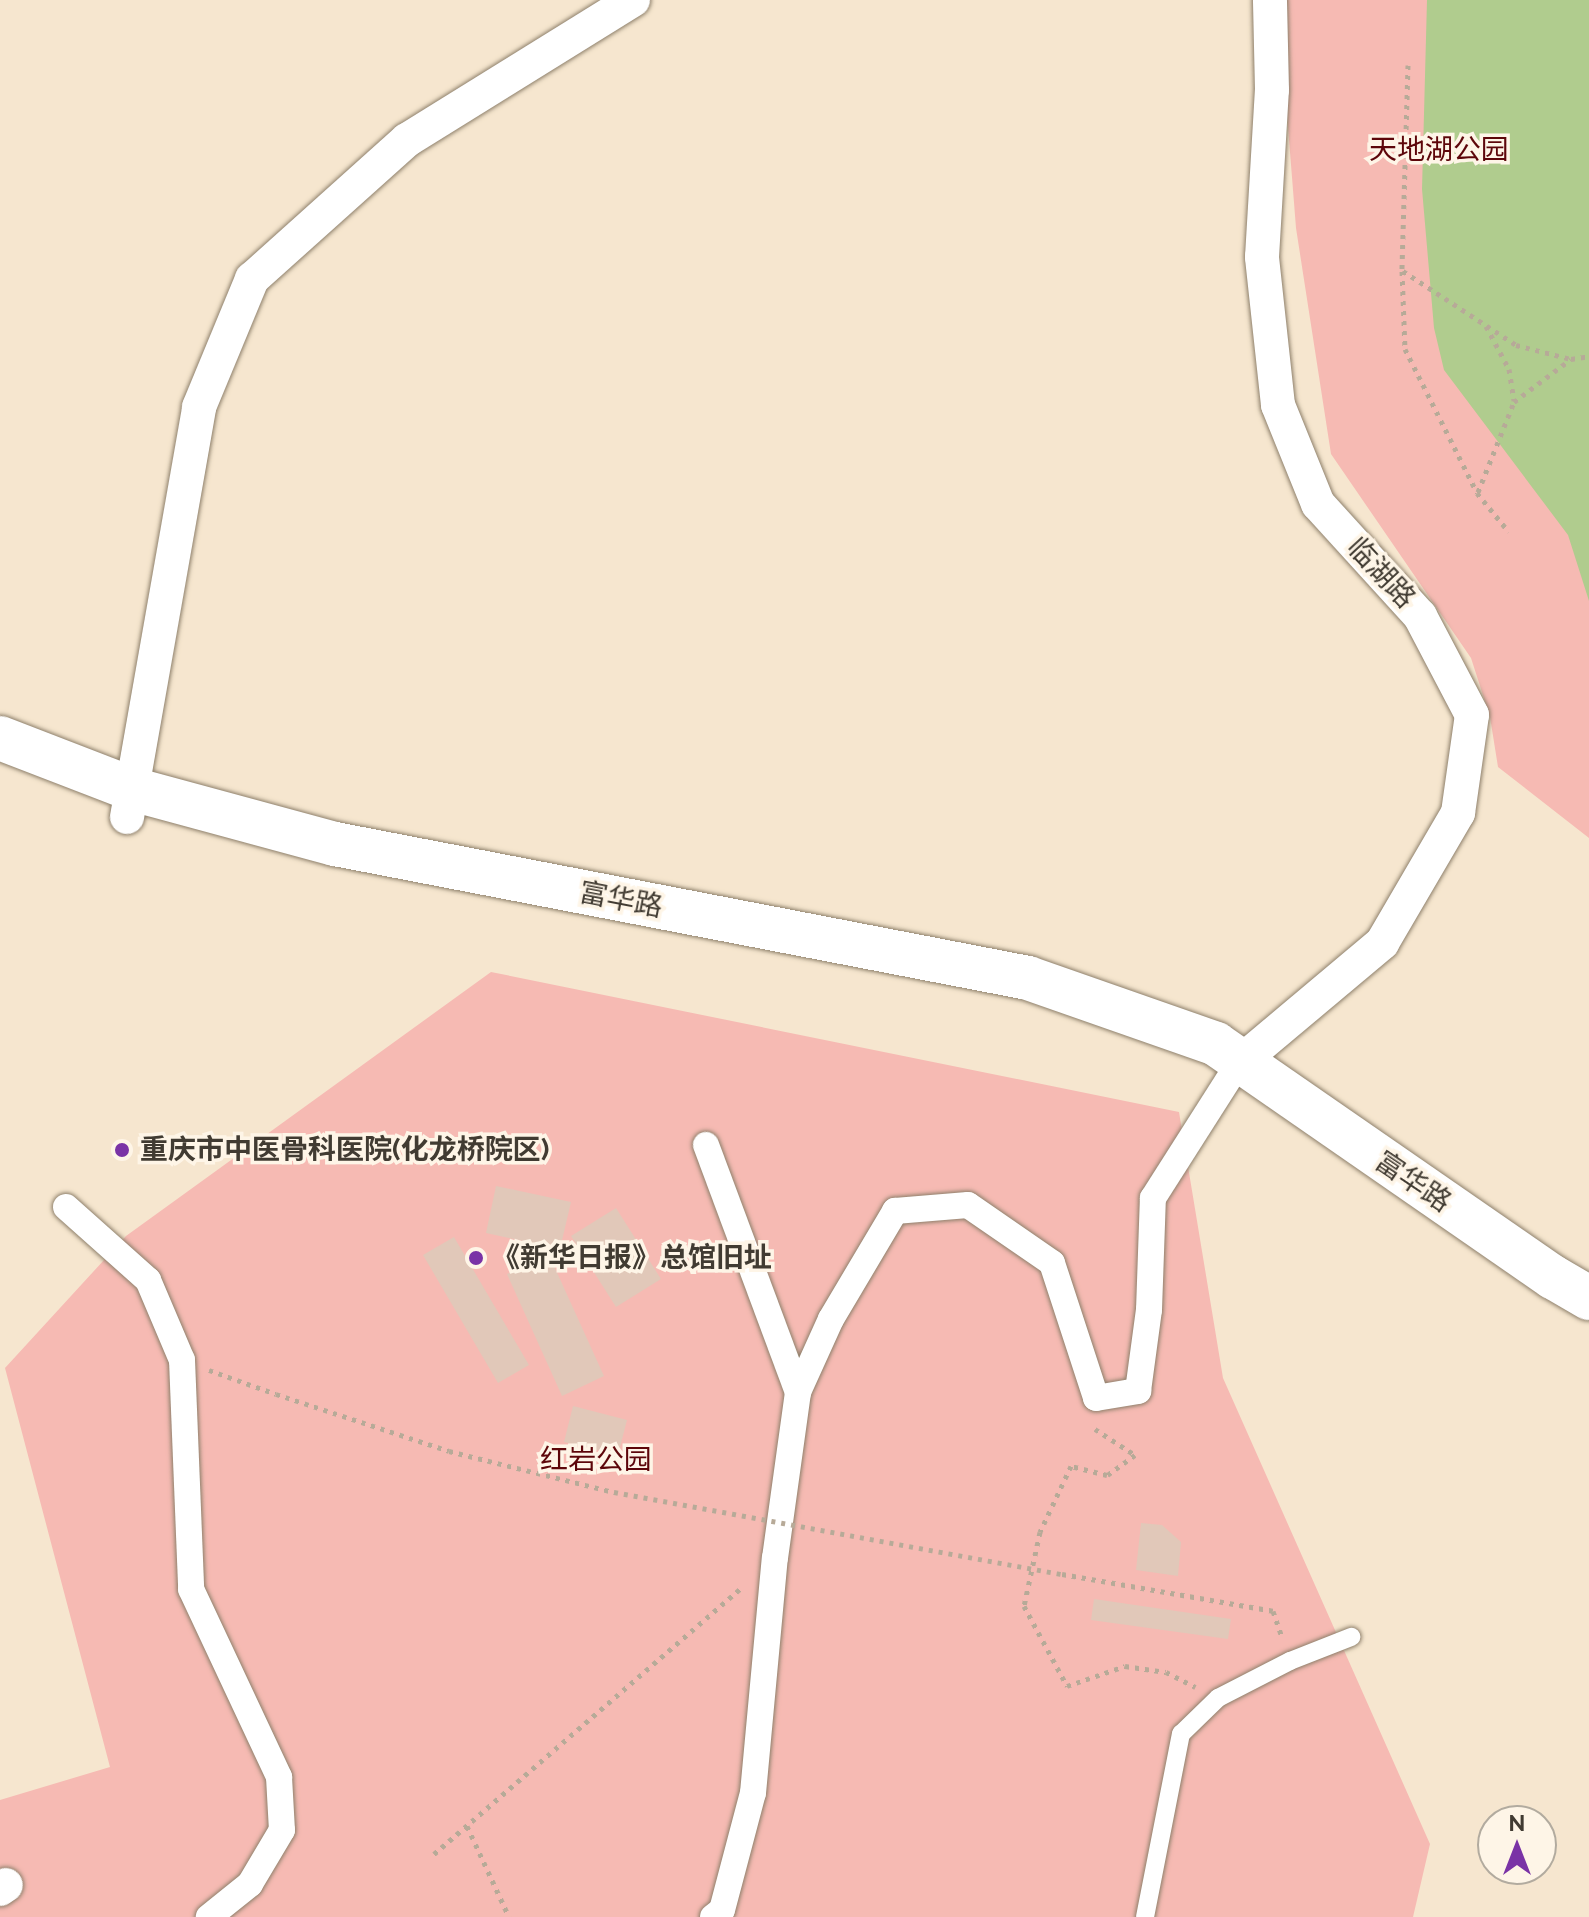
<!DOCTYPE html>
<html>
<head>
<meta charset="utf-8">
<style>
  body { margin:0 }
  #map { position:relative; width:1589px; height:1917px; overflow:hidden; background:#f6e6cf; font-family:Raleway,"Noto Sans SC",sans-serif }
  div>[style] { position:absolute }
  .green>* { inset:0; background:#f6bab3 }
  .water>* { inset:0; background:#b0cc8e }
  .building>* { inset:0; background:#e1c8b9 }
  .path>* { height:5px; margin-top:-2.5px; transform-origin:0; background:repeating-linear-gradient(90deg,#b7aa98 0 4px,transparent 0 10px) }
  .roads { filter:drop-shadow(0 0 2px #8e806b) drop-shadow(0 0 2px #8e806b) }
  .service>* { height:18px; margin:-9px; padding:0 9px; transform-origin:9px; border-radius:9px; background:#fff }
  .pedestrian>* { height:26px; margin:-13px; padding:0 13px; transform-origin:13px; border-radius:13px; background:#fff }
  .minor>* { height:34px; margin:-17px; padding:0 17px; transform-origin:17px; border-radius:17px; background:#fff }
  .tertiary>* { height:44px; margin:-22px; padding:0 22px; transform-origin:22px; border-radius:22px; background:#fff }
  .path-bridge>* { height:5px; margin-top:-2.5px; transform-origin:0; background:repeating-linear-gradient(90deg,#b7aa98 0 4px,transparent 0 10px) }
  .dots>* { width:22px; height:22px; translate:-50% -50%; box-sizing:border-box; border:4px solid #fef5e7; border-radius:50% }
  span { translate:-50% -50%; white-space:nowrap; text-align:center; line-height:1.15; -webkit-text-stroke:7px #fef5e7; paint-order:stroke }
  .park-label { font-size:28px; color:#5d060a }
  .street-label { font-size:28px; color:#413b32 }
  .poi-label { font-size:28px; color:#413b32; font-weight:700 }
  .left { translate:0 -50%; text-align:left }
  .north { position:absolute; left:1477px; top:1805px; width:80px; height:80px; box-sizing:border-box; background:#fef5e7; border:2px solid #b2ab9f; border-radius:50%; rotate:0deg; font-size:22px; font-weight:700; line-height:32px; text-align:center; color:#413b32 }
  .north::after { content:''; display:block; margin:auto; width:28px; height:36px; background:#7a33a6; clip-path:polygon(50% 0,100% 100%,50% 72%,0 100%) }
</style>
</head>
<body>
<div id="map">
  <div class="green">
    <div style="clip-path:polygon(1278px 0,1589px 0,1589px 838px,1498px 767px,1490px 717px,1471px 658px,1331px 454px,1296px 228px)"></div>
    <div style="clip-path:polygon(491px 972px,1179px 1112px,1223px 1378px,1430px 1844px,1413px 1917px,0 1917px,0 1800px,110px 1767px,5px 1368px,126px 1236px)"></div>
  </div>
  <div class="water">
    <div style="clip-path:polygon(1427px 0,1589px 0,1589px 601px,1568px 535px,1444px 370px,1434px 328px,1422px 189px)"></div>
  </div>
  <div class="building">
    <div style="clip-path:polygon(496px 1186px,571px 1202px,560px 1249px,486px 1233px)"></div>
    <div style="clip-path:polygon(616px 1208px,661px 1279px,616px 1307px,571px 1236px)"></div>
    <div style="clip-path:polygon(454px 1237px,529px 1365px,498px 1383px,423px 1255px)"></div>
    <div style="clip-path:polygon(549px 1255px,604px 1376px,562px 1396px,507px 1274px)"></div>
    <div style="clip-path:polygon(573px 1406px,627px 1420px,618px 1455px,564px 1442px)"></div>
    <div style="clip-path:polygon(1141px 1523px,1162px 1525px,1181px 1542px,1178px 1576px,1136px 1570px)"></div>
    <div style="clip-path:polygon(1094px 1599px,1231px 1619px,1228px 1639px,1091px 1620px)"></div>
  </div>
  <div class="path">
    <div style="left:1408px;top:65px;width:206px;rotate:91.7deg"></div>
    <div style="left:1402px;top:271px;width:78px;rotate:87.8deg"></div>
    <div style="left:1405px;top:349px;width:161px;rotate:63.4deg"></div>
    <div style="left:1477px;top:493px;width:50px;rotate:50.6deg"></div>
    <div style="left:1403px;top:271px;width:135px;rotate:33.2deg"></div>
    <div style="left:1516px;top:345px;width:57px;rotate:14.3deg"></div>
    <div style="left:1571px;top:359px;width:18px;rotate:-9deg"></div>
    <div style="left:1486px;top:326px;width:49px;rotate:61.9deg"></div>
    <div style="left:1509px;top:369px;width:32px;rotate:81deg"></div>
    <div style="left:1478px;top:492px;width:97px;rotate:-68.2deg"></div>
    <div style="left:1514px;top:402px;width:71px;rotate:-37deg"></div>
    <div style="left:209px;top:1370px;width:71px;rotate:19.7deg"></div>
    <div style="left:1095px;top:1429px;width:48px;rotate:33deg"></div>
    <div style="left:1135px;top:1455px;width:34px;rotate:144deg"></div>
    <div style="left:1107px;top:1475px;width:37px;rotate:-166deg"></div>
    <div style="left:1071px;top:1466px;width:73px;rotate:115.2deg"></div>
    <div style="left:1040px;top:1532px;width:76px;rotate:102.2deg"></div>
    <div style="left:1024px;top:1606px;width:91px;rotate:61.7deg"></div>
    <div style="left:1067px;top:1686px;width:61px;rotate:-19deg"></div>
    <div style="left:1125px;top:1666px;width:41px;rotate:8.3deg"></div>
    <div style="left:1166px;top:1672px;width:33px;rotate:27deg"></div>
    <div style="left:1062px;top:1574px;width:214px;rotate:9.9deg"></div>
    <div style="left:1273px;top:1611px;width:28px;rotate:71deg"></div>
    <div style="left:467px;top:1826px;width:100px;rotate:65.2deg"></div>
    <div style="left:434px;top:1854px;width:408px;rotate:-40.9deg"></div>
  </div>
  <div class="roads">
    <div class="service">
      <div style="left:1145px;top:1917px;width:187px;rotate:-78.9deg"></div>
      <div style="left:1181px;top:1734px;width:52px;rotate:-44.2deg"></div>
      <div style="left:1218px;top:1698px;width:81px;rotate:-27.2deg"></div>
      <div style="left:1290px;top:1661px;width:66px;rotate:-21.5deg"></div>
    </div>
    <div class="pedestrian">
      <div style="left:706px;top:1145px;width:264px;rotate:69.6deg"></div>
      <div style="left:66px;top:1207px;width:110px;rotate:41.7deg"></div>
      <div style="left:148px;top:1280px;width:87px;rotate:67deg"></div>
      <div style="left:182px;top:1360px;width:229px;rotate:87.7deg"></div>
      <div style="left:191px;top:1589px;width:208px;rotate:64.9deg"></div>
      <div style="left:279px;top:1777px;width:53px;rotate:86.8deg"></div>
      <div style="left:282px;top:1830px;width:63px;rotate:120.7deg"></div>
      <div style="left:250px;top:1884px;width:53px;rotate:141.2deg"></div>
      <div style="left:713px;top:1917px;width:11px;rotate:-38deg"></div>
      <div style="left:722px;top:1910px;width:121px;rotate:-75.2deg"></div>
      <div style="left:753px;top:1793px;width:236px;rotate:-84.7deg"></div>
      <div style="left:775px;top:1558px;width:168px;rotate:-82.1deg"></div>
      <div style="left:798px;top:1392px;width:80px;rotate:-65.7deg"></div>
      <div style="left:831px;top:1319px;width:126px;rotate:-59.3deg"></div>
      <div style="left:895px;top:1211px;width:73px;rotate:-4.7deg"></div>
      <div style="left:968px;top:1205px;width:102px;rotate:34.6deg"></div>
      <div style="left:1052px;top:1263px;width:142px;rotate:71.9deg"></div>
      <div style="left:1096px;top:1398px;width:43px;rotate:-9.5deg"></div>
      <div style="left:1138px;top:1391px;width:82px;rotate:-82.3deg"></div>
      <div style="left:1149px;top:1310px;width:112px;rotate:-88deg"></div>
      <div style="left:1153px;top:1198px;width:160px;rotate:-57.5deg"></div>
    </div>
    <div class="minor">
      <div style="left:127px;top:817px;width:416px;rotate:-80deg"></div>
      <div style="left:199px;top:407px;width:139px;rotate:-67.5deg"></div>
      <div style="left:252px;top:279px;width:208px;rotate:-41.9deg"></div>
      <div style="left:407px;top:140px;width:266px;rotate:-31.8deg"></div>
      <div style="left:1239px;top:1063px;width:187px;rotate:-40deg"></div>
      <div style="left:1382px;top:943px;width:151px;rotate:-59.7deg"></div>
      <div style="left:1458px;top:813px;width:99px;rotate:-81.9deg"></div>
      <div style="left:1472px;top:715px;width:112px;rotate:-117.7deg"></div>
      <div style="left:1420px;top:616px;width:151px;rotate:-132.3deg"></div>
      <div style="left:1318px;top:504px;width:107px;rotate:-112deg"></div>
      <div style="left:1278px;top:405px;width:149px;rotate:-96.2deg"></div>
      <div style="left:1262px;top:257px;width:167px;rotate:-86.6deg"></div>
      <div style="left:1272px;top:90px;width:90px;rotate:-91.3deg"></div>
      <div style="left:0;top:1889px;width:7px;rotate:-34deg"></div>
    </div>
    <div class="tertiary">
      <div style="left:0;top:738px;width:142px;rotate:21.1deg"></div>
      <div style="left:132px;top:789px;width:210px;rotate:15.2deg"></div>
      <div style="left:335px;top:844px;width:706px;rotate:10.94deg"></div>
      <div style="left:1028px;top:978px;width:199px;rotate:19.3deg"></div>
      <div style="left:1216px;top:1044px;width:410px;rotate:34.7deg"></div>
      <div style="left:1553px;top:1277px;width:42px;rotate:30.3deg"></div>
    </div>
  </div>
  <div class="path-bridge">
    <div style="left:276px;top:1394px;width:182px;rotate:18.2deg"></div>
    <div style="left:449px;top:1451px;width:170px;rotate:14deg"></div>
    <div style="left:614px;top:1492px;width:455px;rotate:10.4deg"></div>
  </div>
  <div class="dots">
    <div style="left:122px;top:1150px;background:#7a33a6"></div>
    <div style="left:476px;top:1258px;background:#7a33a6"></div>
  </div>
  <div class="park-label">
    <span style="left:1439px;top:150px">天地湖公园</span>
    <span style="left:596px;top:1460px">红岩公园</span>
  </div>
  <div class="street-label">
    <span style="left:1381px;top:573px;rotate:47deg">临湖路</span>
    <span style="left:621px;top:900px;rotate:11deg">富华路</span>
    <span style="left:1413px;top:1182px;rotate:34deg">富华路</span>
  </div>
  <div class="poi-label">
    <span class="left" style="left:140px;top:1150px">重庆市中医骨科医院(化龙桥院区)</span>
    <span class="left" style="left:492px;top:1258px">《新华日报》总馆旧址</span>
  </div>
  <div class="north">N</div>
</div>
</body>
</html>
